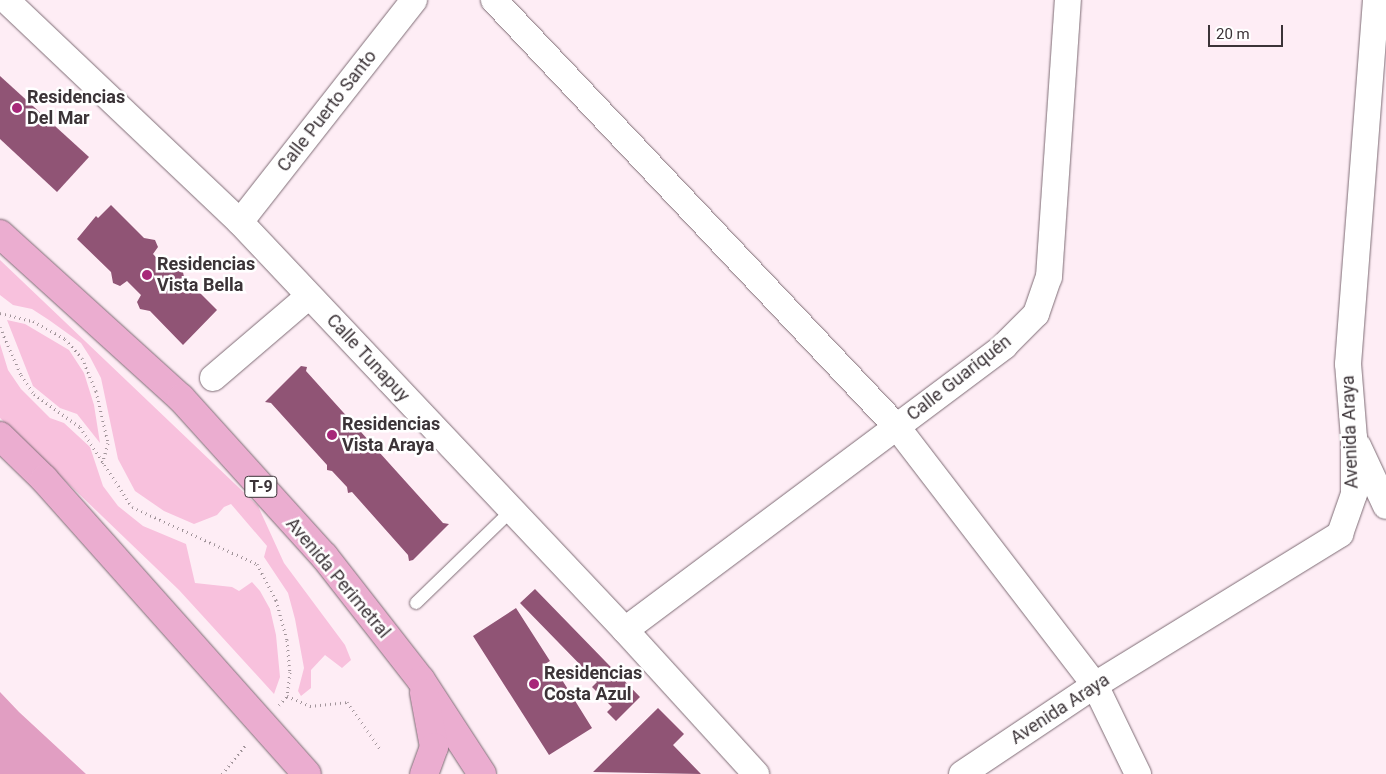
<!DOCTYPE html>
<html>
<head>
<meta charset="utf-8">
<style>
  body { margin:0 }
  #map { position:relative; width:1386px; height:774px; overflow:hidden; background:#feedf5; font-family:Roboto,sans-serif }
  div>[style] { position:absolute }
  .green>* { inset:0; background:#f8c1dd }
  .water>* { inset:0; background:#e19ec2 }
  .building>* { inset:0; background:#905475 }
  .path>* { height:3px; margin-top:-1.5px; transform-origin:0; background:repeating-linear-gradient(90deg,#a2959b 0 1px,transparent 0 5px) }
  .roads { filter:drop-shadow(0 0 1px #7e6c75) drop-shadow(0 0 1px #7e6c75) }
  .lane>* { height:12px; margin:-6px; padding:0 6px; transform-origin:6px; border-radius:6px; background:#fff }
  .street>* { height:26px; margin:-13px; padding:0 13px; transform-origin:13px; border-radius:13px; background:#fff }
  .primary>* { height:28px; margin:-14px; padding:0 14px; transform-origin:14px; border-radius:14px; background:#ebadd0 }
  .dots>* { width:14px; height:14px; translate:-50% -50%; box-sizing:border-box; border:2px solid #fff; border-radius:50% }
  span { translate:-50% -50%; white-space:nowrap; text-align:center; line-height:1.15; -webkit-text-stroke:5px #fff; paint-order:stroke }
  .shield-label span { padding:1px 4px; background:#fff; border:1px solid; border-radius:4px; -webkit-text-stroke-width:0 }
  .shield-label { font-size:16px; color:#3b3337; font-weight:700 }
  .poi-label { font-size:18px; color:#3b3337; font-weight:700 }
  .left { translate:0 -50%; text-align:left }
  .street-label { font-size:18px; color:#3b3337 }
  .scale { position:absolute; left:1208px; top:25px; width:75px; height:22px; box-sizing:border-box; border:2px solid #3b3337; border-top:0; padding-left:6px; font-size:15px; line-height:18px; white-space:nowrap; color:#3b3337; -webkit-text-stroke:4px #fff; paint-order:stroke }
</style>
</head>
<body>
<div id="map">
  <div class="green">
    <div style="clip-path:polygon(0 260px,258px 506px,284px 563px,345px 645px,351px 660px,342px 668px,325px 655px,311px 670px,311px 688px,301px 696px,298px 691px,304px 668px,295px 619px,288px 593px,264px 557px,267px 546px,231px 504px,224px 507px,217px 515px,194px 524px,164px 511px,135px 491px,118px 459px,101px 378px,90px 357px,81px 343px,49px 320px,32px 309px,13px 305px,0 295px)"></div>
    <div style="clip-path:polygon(7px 320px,25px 324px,69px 350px,84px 373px,94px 405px,100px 443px,77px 414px,60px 408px,33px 386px)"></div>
    <div style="clip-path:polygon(0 344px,8px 370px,21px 389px,50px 418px,64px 423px,90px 447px,103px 486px,118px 506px,143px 526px,186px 544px,195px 583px,232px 587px,239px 591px,252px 582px,260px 591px,270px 609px,276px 635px,280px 677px,274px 694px,179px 590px,0 418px)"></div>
  </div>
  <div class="water">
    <div style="clip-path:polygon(0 692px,19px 712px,86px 774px,0 774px)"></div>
  </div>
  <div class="building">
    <div style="clip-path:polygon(0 76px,89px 157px,57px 192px,0 139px)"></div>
    <div style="clip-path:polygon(111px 205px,144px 238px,155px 240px,158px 247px,153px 254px,167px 269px,175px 264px,182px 267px,184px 277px,217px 310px,183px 345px,150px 311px,140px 309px,137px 302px,141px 295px,127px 281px,120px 286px,113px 283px,111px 272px,77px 239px,96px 216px,98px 218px)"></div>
    <div style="clip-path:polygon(301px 366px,307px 367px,306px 371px,443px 523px,449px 524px,413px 560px,409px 561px,408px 555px,352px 492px,348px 493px,347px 487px,332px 471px,327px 470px,327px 465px,271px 403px,265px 402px)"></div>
    <div style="clip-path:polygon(535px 589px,640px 697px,616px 721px,607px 712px,612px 707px,592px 687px,597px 682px,520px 603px)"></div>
    <div style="clip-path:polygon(516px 608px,550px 661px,545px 664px,554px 679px,559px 675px,592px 728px,549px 755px,473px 636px)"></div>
    <div style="clip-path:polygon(658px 708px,684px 734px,673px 745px,701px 774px,593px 772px)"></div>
  </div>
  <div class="path">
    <div style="left:0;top:313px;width:34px;rotate:14deg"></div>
    <div style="left:33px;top:321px;width:37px;rotate:29deg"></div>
    <div style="left:65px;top:339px;width:25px;rotate:48deg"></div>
    <div style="left:82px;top:358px;width:36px;rotate:67deg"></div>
    <div style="left:96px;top:391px;width:53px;rotate:77deg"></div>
    <div style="left:108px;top:443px;width:22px;rotate:106deg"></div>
    <div style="left:0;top:327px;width:52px;rotate:66.4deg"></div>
    <div style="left:21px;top:375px;width:23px;rotate:56deg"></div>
    <div style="left:34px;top:394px;width:57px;rotate:35.7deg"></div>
    <div style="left:80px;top:427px;width:95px;rotate:57deg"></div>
    <div style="left:132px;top:507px;width:137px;rotate:24.5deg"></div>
    <div style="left:257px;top:564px;width:41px;rotate:62.2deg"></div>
    <div style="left:276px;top:600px;width:41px;rotate:74.6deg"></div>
    <div style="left:287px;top:640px;width:32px;rotate:85deg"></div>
    <div style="left:290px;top:672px;width:24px;rotate:97deg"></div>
    <div style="left:287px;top:696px;width:25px;rotate:23deg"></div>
    <div style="left:310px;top:706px;width:37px;rotate:-6deg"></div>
    <div style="left:347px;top:702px;width:59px;rotate:54.7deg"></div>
    <div style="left:279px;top:705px;width:12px;rotate:-48deg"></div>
    <div style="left:222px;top:774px;width:38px;rotate:-51deg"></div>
  </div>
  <div class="roads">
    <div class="lane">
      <div style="left:416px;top:603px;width:134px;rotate:-44.1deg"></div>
    </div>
    <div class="street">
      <div style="left:6px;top:0;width:323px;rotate:43.5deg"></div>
      <div style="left:240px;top:222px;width:561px;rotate:46.66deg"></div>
      <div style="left:625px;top:630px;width:195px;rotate:47.7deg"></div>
      <div style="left:494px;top:0;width:587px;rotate:46.66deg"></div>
      <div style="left:897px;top:427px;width:325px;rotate:52.5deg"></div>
      <div style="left:1095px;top:685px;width:99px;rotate:64.2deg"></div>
      <div style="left:240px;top:222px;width:282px;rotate:-51.9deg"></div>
      <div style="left:213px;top:378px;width:126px;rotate:-40.5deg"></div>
      <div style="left:1358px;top:446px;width:66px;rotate:65deg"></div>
      <div style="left:625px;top:630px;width:474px;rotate:-36.8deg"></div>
      <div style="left:1004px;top:346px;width:45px;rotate:-45deg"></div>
      <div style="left:1036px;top:314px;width:39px;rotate:-71deg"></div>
      <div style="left:1049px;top:277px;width:278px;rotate:-86.1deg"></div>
      <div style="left:962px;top:774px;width:160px;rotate:-33.8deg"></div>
      <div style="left:1095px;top:685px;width:288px;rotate:-31.6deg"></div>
      <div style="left:1340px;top:534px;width:42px;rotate:-70.7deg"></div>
      <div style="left:1354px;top:494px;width:56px;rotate:-90deg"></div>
      <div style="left:1354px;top:438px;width:74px;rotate:-94.6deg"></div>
      <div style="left:1348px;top:364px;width:365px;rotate:-85.6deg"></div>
    </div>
    <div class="primary">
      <div style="left:0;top:234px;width:244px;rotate:42.2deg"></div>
      <div style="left:181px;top:398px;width:213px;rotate:47.9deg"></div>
      <div style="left:324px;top:556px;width:157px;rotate:52deg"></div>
      <div style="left:421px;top:680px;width:112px;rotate:57deg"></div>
      <div style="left:0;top:436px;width:62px;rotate:44.3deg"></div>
      <div style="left:44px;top:479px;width:395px;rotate:48.3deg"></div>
      <div style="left:424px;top:693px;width:55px;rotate:79.5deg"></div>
      <div style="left:434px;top:747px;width:29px;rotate:110deg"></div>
    </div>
  </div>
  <div class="dots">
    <div style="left:17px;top:108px;background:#a72879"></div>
    <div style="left:147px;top:275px;background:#a72879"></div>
    <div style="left:332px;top:435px;background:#a72879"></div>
    <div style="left:534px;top:684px;background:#a72879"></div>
  </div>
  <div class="shield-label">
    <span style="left:261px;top:487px">T-9</span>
  </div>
  <div class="poi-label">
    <span class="left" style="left:27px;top:108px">Residencias<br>Del Mar</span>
    <span class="left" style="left:157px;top:275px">Residencias<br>Vista Bella</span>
    <span class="left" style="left:342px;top:435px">Residencias<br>Vista Araya</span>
    <span class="left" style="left:544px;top:684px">Residencias<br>Costa Azul</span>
  </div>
  <div class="street-label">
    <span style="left:327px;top:111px;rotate:-52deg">Calle Puerto Santo</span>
    <span style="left:368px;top:358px;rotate:47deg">Calle Tunapuy</span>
    <span style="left:959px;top:378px;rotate:-38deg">Calle Guariquén</span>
    <span style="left:1350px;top:432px;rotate:-92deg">Avenida Araya</span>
    <span style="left:338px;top:578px;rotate:50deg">Avenida Perimetral</span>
    <span style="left:1060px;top:709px;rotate:-33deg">Avenida Araya</span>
  </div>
  <div class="scale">20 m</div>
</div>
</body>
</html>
